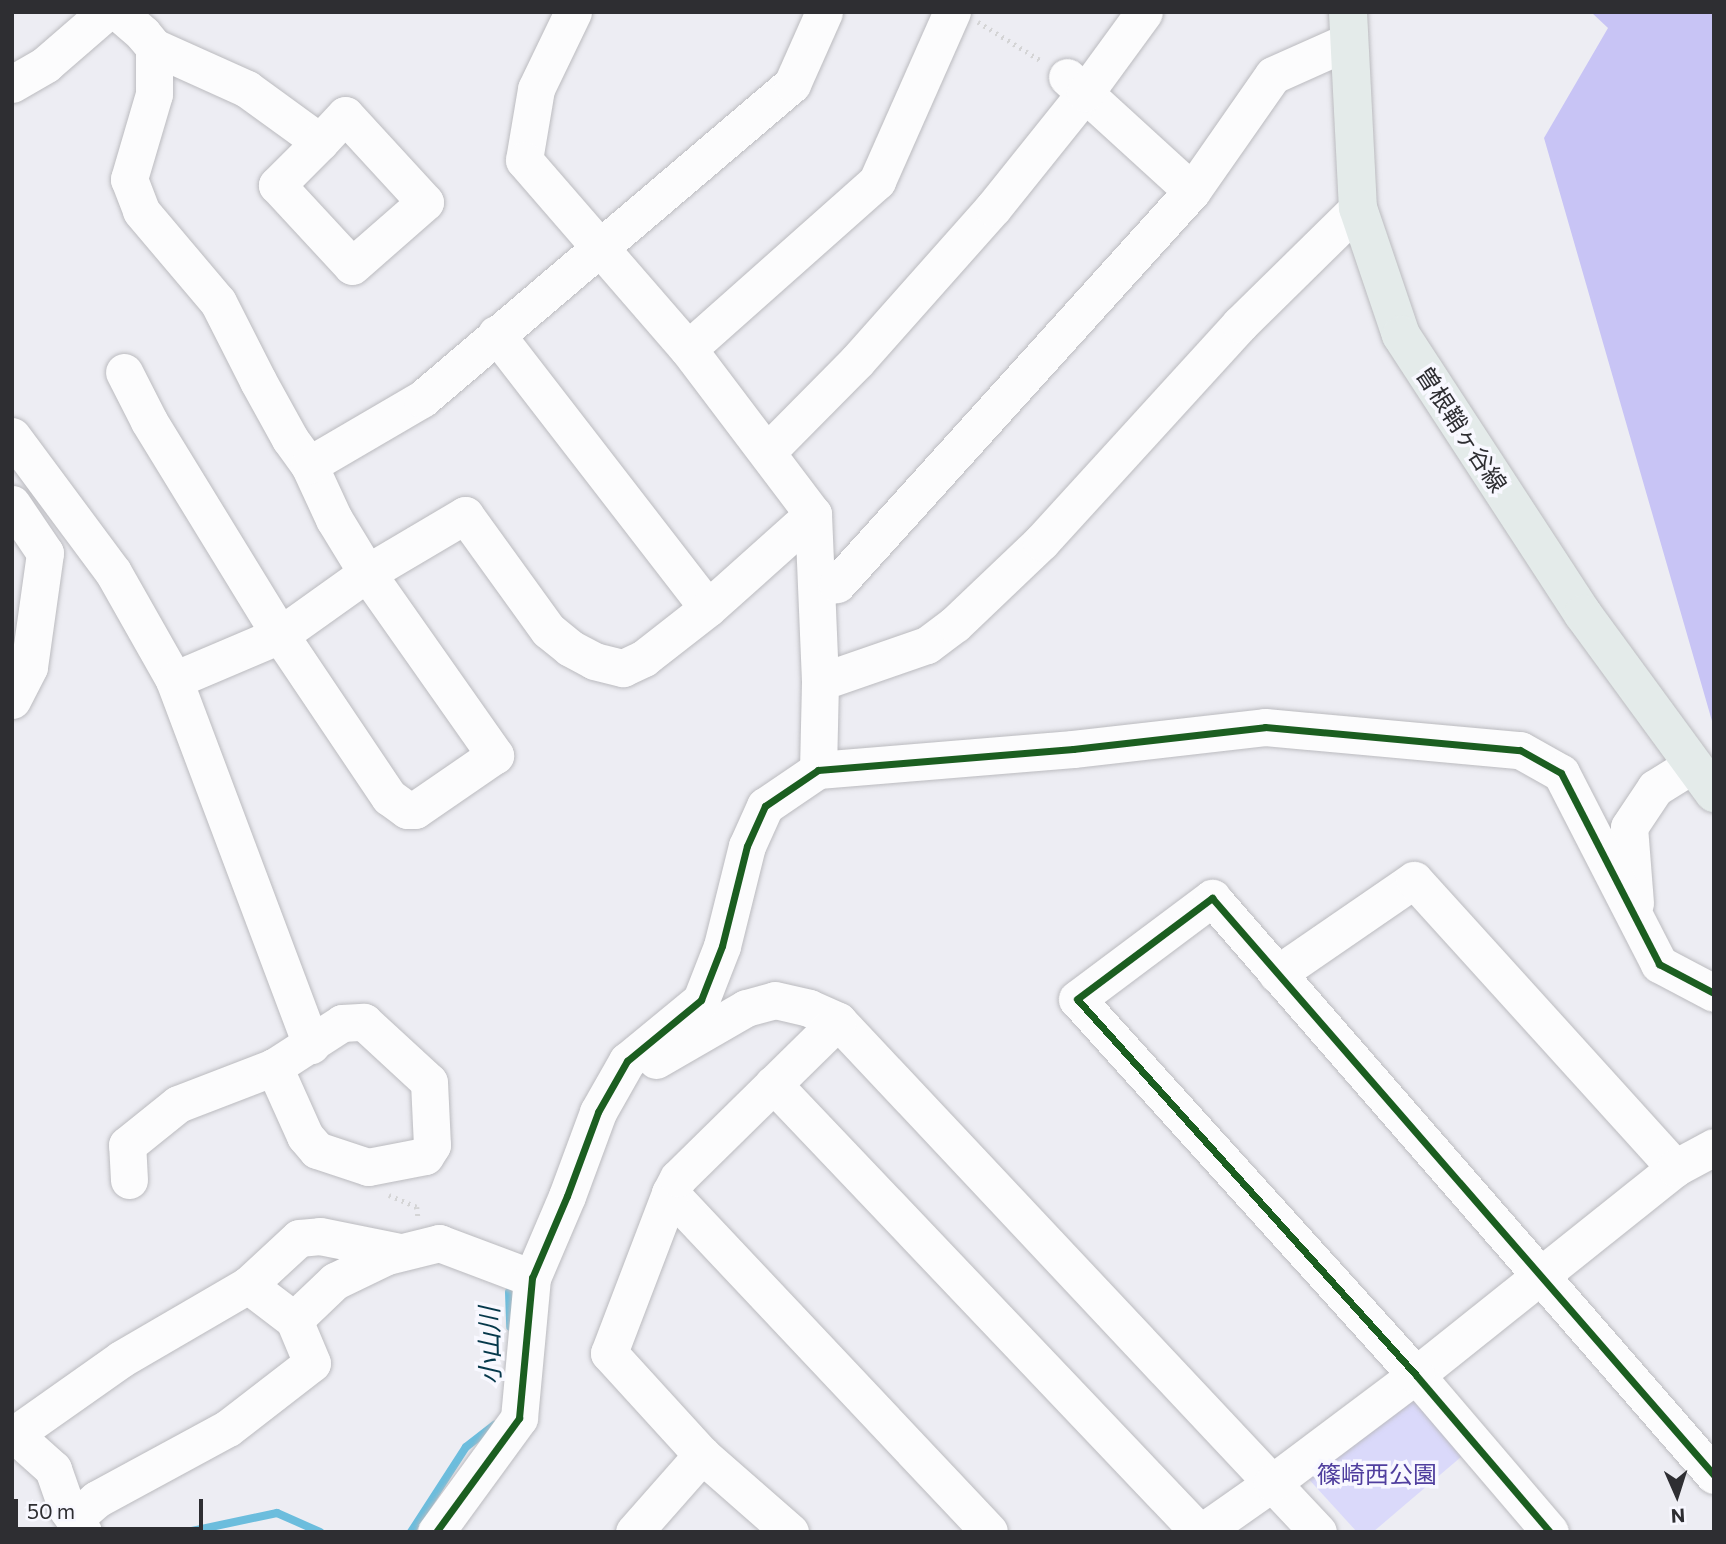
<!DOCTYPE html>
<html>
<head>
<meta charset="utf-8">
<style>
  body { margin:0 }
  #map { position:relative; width:1726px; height:1544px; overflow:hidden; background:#ededf3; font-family:Commissioner,"Noto Sans JP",sans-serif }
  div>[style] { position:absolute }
  .green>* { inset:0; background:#dad9fa }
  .forest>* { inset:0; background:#c8c4f5 }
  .stream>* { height:8px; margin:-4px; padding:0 4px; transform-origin:4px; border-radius:4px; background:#6cbddd }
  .path>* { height:4.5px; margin-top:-2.25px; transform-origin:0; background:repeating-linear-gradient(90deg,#d4d4d5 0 2px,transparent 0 7px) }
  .roads { filter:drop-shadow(0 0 2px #bbbbbf) drop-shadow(0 0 2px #bbbbbf) }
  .minor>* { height:37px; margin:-18.5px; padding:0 18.5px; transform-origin:18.5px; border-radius:18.5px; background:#fcfcfd }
  .major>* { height:38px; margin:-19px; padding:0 19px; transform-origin:19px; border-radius:19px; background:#e4ebea }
  .cycleway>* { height:7px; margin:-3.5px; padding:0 3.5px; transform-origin:3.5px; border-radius:3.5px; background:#1b5e20 }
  span { translate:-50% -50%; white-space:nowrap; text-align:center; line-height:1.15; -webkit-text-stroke:7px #f8f8ff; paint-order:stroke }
  .street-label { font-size:24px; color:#2e2e32 }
  .park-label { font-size:24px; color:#4f3e9e }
  .water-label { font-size:26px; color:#05384b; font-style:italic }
  .frame { position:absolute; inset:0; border:14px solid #2e2e32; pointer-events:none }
  .north { position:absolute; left:1642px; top:1460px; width:70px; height:70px; -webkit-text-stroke:5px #f8f8ff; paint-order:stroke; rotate:177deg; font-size:19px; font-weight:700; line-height:28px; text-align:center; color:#2e2e32 }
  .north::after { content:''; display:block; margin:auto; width:24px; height:32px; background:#2e2e32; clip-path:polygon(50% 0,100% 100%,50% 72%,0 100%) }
  .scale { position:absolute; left:14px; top:1499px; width:189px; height:32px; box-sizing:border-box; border:4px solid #2e2e32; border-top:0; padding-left:9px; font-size:21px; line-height:24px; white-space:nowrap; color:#2e2e32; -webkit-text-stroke:5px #f8f8ff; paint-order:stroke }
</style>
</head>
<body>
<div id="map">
  <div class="green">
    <div style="clip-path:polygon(1416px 1391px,1468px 1451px,1373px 1532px,1357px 1532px,1305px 1475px)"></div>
  </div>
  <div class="forest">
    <div style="clip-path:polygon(1591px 12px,1714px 12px,1714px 728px,1544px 138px,1608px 28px)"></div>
  </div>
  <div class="stream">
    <div style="left:509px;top:1292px;width:35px;rotate:88deg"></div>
    <div style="left:187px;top:1532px;width:92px;rotate:-11.9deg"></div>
    <div style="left:277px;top:1513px;width:47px;rotate:23.8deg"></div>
    <div style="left:411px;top:1532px;width:101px;rotate:-57.1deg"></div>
    <div style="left:466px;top:1447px;width:36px;rotate:-38deg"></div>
  </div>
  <div class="path">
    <div style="left:978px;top:22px;width:75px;rotate:31.4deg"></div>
    <div style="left:389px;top:1195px;width:30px;rotate:23deg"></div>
    <div style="left:417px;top:1207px;width:10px;rotate:84deg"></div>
  </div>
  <div class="roads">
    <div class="minor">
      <div style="left:118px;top:12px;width:33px;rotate:41deg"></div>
      <div style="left:143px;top:34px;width:17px;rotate:50deg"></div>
      <div style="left:154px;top:47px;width:47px;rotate:90deg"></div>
      <div style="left:154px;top:94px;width:89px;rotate:106.4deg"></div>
      <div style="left:129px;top:179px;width:34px;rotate:69deg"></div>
      <div style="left:141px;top:211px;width:119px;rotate:49.8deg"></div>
      <div style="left:218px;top:302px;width:89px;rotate:63.1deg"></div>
      <div style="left:258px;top:381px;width:66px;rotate:61.1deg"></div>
      <div style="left:290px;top:439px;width:32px;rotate:54deg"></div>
      <div style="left:309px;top:465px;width:60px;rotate:65.2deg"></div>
      <div style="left:334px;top:519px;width:63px;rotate:58.6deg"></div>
      <div style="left:367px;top:573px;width:223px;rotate:54.9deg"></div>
      <div style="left:495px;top:755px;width:97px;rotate:145.5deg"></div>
      <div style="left:415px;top:810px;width:8px;rotate:180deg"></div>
      <div style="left:407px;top:810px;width:22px;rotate:-144deg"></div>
      <div style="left:389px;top:797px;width:195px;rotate:-123.9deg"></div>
      <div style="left:280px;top:635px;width:251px;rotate:-121.5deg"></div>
      <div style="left:149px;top:421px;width:55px;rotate:-117deg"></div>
      <div style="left:573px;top:12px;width:85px;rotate:115.7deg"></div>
      <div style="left:536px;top:89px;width:72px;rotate:99.6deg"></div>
      <div style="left:524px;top:160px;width:250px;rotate:49.1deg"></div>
      <div style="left:688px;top:349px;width:207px;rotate:52.9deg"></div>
      <div style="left:813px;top:514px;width:168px;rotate:87.6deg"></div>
      <div style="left:820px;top:682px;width:88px;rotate:91.3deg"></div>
      <div style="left:154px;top:47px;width:102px;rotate:24.3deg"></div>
      <div style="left:247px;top:89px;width:90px;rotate:36deg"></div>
      <div style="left:320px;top:142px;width:61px;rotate:135deg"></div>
      <div style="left:277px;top:185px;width:110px;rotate:47.2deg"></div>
      <div style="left:352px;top:266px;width:97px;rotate:-41.2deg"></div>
      <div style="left:425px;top:202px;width:118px;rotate:-132.6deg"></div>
      <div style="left:345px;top:115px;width:37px;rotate:133deg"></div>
      <div style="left:1067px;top:77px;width:169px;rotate:42.4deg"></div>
      <div style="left:12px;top:84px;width:39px;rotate:-30deg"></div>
      <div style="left:46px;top:64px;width:79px;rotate:-40.9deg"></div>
      <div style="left:496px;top:334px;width:346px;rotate:52.3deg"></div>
      <div style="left:688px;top:349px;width:253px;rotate:-41.6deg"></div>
      <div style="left:877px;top:181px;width:185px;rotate:-66.1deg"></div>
      <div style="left:12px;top:436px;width:169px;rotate:53.4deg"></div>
      <div style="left:113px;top:572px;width:124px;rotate:60.5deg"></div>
      <div style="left:174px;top:680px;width:390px;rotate:69.4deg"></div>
      <div style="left:767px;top:452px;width:128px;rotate:-45.3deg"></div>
      <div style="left:857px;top:361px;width:205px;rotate:-48.4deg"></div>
      <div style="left:993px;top:208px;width:147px;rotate:-51.3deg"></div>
      <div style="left:1085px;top:93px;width:100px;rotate:-53.9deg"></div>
      <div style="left:309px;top:465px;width:131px;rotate:-30.3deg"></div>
      <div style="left:422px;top:399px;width:486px;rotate:-40.4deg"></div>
      <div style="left:792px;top:84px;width:79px;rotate:-66deg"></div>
      <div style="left:12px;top:504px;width:59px;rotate:56deg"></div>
      <div style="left:45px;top:553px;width:115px;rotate:98deg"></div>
      <div style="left:29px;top:667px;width:37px;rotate:117deg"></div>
      <div style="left:817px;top:587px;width:20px;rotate:-9deg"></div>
      <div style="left:837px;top:584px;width:530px;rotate:-47.91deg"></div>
      <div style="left:1192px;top:191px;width:141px;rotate:-55.1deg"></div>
      <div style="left:1273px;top:75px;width:83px;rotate:-24.1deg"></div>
      <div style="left:174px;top:680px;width:115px;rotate:-23deg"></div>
      <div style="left:280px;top:635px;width:107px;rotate:-35.5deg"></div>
      <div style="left:367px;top:573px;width:114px;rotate:-30.6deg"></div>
      <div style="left:465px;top:515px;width:142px;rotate:54.2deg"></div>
      <div style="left:548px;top:630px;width:28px;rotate:39deg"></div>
      <div style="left:570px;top:648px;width:27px;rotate:28deg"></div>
      <div style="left:594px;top:661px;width:30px;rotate:14deg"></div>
      <div style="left:623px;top:668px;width:23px;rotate:-25deg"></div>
      <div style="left:644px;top:658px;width:81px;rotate:-38deg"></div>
      <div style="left:708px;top:608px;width:141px;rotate:-41.8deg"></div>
      <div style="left:820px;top:682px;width:113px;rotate:-19.1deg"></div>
      <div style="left:927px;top:645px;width:35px;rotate:-37deg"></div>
      <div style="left:955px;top:624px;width:119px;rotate:-43.6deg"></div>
      <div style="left:1041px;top:542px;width:295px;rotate:-47.6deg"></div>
      <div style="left:1240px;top:324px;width:165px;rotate:-44.5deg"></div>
      <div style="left:1635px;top:903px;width:76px;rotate:-94.5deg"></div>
      <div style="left:1629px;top:827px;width:47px;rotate:-56.3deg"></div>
      <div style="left:1655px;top:788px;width:44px;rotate:-31.9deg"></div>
      <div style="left:1277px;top:974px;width:166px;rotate:-34.5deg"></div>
      <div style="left:1414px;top:880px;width:389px;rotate:47.8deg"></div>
      <div style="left:656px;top:1060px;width:104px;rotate:-30deg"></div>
      <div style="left:746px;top:1008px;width:30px;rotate:-15deg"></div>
      <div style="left:775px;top:1000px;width:35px;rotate:13deg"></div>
      <div style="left:809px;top:1008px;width:32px;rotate:24deg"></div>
      <div style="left:838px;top:1021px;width:701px;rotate:46.79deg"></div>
      <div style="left:773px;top:1084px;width:618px;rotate:46.44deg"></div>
      <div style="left:129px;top:1180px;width:35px;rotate:-93deg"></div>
      <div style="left:127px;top:1145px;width:65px;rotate:-38.8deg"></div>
      <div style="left:178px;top:1104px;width:103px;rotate:-21.1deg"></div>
      <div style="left:274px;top:1067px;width:81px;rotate:-32.9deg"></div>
      <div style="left:342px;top:1023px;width:22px;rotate:-3deg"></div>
      <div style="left:364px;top:1022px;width:88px;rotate:42.7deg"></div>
      <div style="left:429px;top:1082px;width:63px;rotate:87.3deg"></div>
      <div style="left:432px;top:1145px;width:13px;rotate:122deg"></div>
      <div style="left:425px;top:1156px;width:58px;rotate:169.1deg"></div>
      <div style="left:368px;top:1167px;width:54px;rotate:-161.6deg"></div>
      <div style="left:317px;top:1150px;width:18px;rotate:-131deg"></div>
      <div style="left:305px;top:1136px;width:76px;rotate:-114.2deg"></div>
      <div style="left:670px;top:1193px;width:465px;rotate:46.7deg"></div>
      <div style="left:294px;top:1320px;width:57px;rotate:-43.6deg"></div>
      <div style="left:335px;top:1281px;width:58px;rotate:-25.7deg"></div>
      <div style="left:387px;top:1256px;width:54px;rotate:-14deg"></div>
      <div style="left:439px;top:1243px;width:99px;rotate:20.6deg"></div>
      <div style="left:15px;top:1435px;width:51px;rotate:41.8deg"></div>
      <div style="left:53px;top:1469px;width:42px;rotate:70.7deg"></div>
      <div style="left:67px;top:1509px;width:28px;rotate:55deg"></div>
      <div style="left:12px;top:1436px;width:133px;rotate:-35.2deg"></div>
      <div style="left:121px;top:1359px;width:147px;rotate:-30.2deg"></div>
      <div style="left:248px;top:1285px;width:69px;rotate:-42.7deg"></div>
      <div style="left:299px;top:1238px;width:21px;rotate:-5deg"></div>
      <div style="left:320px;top:1236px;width:82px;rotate:11.3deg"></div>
      <div style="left:74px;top:1519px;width:30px;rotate:-41deg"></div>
      <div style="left:97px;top:1499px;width:149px;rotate:-28.5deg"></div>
      <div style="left:228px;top:1428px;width:106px;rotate:-37.7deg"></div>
      <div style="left:312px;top:1363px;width:47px;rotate:-112.7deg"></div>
      <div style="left:294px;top:1320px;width:58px;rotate:-142.7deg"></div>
      <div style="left:436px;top:1532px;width:141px;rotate:-53.9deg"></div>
      <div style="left:519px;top:1418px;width:141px;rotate:-84.7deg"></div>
      <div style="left:532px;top:1278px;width:89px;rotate:-66.9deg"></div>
      <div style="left:567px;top:1196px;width:90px;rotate:-69.7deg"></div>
      <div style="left:598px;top:1112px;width:59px;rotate:-60.4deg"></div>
      <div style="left:627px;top:1061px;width:96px;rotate:-39.5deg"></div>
      <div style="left:701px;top:1000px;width:58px;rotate:-68.7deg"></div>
      <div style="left:722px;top:946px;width:103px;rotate:-76deg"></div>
      <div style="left:747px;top:846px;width:44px;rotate:-65.8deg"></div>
      <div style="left:765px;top:806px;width:64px;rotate:-34.2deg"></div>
      <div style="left:818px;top:770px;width:256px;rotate:-4.7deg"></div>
      <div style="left:1073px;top:749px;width:193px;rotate:-6.5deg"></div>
      <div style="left:1265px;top:727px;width:256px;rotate:5.2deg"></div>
      <div style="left:1520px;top:750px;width:47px;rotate:29.3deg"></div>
      <div style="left:1561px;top:773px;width:215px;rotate:62.8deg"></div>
      <div style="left:1659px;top:964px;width:62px;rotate:27.8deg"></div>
      <div style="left:634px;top:1532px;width:103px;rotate:-48.6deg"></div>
      <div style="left:790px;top:1532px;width:117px;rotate:-138.8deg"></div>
      <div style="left:702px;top:1455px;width:138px;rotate:-132.4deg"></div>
      <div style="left:609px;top:1353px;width:171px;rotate:-69.1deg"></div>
      <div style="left:670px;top:1193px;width:17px;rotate:-62deg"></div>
      <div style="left:678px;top:1178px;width:224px;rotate:-44.5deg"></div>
      <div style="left:1202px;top:1532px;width:85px;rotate:-35deg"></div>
      <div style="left:1272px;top:1483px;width:180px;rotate:-36.9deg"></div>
      <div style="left:1416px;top:1375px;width:332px;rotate:-38.6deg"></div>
      <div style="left:1675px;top:1168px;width:44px;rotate:-28.3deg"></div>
      <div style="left:1550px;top:1532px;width:206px;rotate:-130.5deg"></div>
      <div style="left:1416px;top:1375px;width:506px;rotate:-132.04deg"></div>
      <div style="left:1077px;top:999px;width:169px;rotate:-36.8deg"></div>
      <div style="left:1212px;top:898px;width:765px;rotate:48.98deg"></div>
    </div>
    <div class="major">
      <div style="left:1348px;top:12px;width:196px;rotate:87.1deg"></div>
      <div style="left:1358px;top:208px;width:134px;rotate:71.3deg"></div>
      <div style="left:1401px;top:335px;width:333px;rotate:56.9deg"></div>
      <div style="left:1583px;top:614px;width:222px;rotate:53.8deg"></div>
    </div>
  </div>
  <div class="cycleway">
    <div style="left:436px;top:1532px;width:141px;rotate:-53.9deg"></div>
    <div style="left:519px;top:1418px;width:141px;rotate:-84.7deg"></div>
    <div style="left:532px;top:1278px;width:89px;rotate:-66.9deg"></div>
    <div style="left:567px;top:1196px;width:90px;rotate:-69.7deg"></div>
    <div style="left:598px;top:1112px;width:59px;rotate:-60.4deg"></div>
    <div style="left:627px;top:1061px;width:96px;rotate:-39.5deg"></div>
    <div style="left:701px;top:1000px;width:58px;rotate:-68.7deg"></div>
    <div style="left:722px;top:946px;width:103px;rotate:-76deg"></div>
    <div style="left:747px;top:846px;width:44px;rotate:-65.8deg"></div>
    <div style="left:765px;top:806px;width:64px;rotate:-34.2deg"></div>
    <div style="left:818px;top:770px;width:256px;rotate:-4.7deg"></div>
    <div style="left:1073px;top:749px;width:193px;rotate:-6.5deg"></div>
    <div style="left:1265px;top:727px;width:256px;rotate:5.2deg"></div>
    <div style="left:1520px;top:750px;width:47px;rotate:29.3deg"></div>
    <div style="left:1561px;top:773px;width:215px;rotate:62.8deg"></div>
    <div style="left:1659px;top:964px;width:62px;rotate:27.8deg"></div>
    <div style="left:1550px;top:1532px;width:206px;rotate:-130.5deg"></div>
    <div style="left:1416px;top:1375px;width:506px;rotate:-132.04deg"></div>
    <div style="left:1077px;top:999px;width:169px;rotate:-36.8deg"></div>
    <div style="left:1212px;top:898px;width:765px;rotate:48.98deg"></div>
  </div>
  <div class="street-label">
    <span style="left:1462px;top:429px;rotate:57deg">曽根鞘ヶ谷線</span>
  </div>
  <div class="park-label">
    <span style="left:1377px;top:1474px">篠崎西公園</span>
  </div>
  <div class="water-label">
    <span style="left:489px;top:1346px;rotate:-91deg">小山川</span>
  </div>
  <div class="frame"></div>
  <div class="north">N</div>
  <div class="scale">50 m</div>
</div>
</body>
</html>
